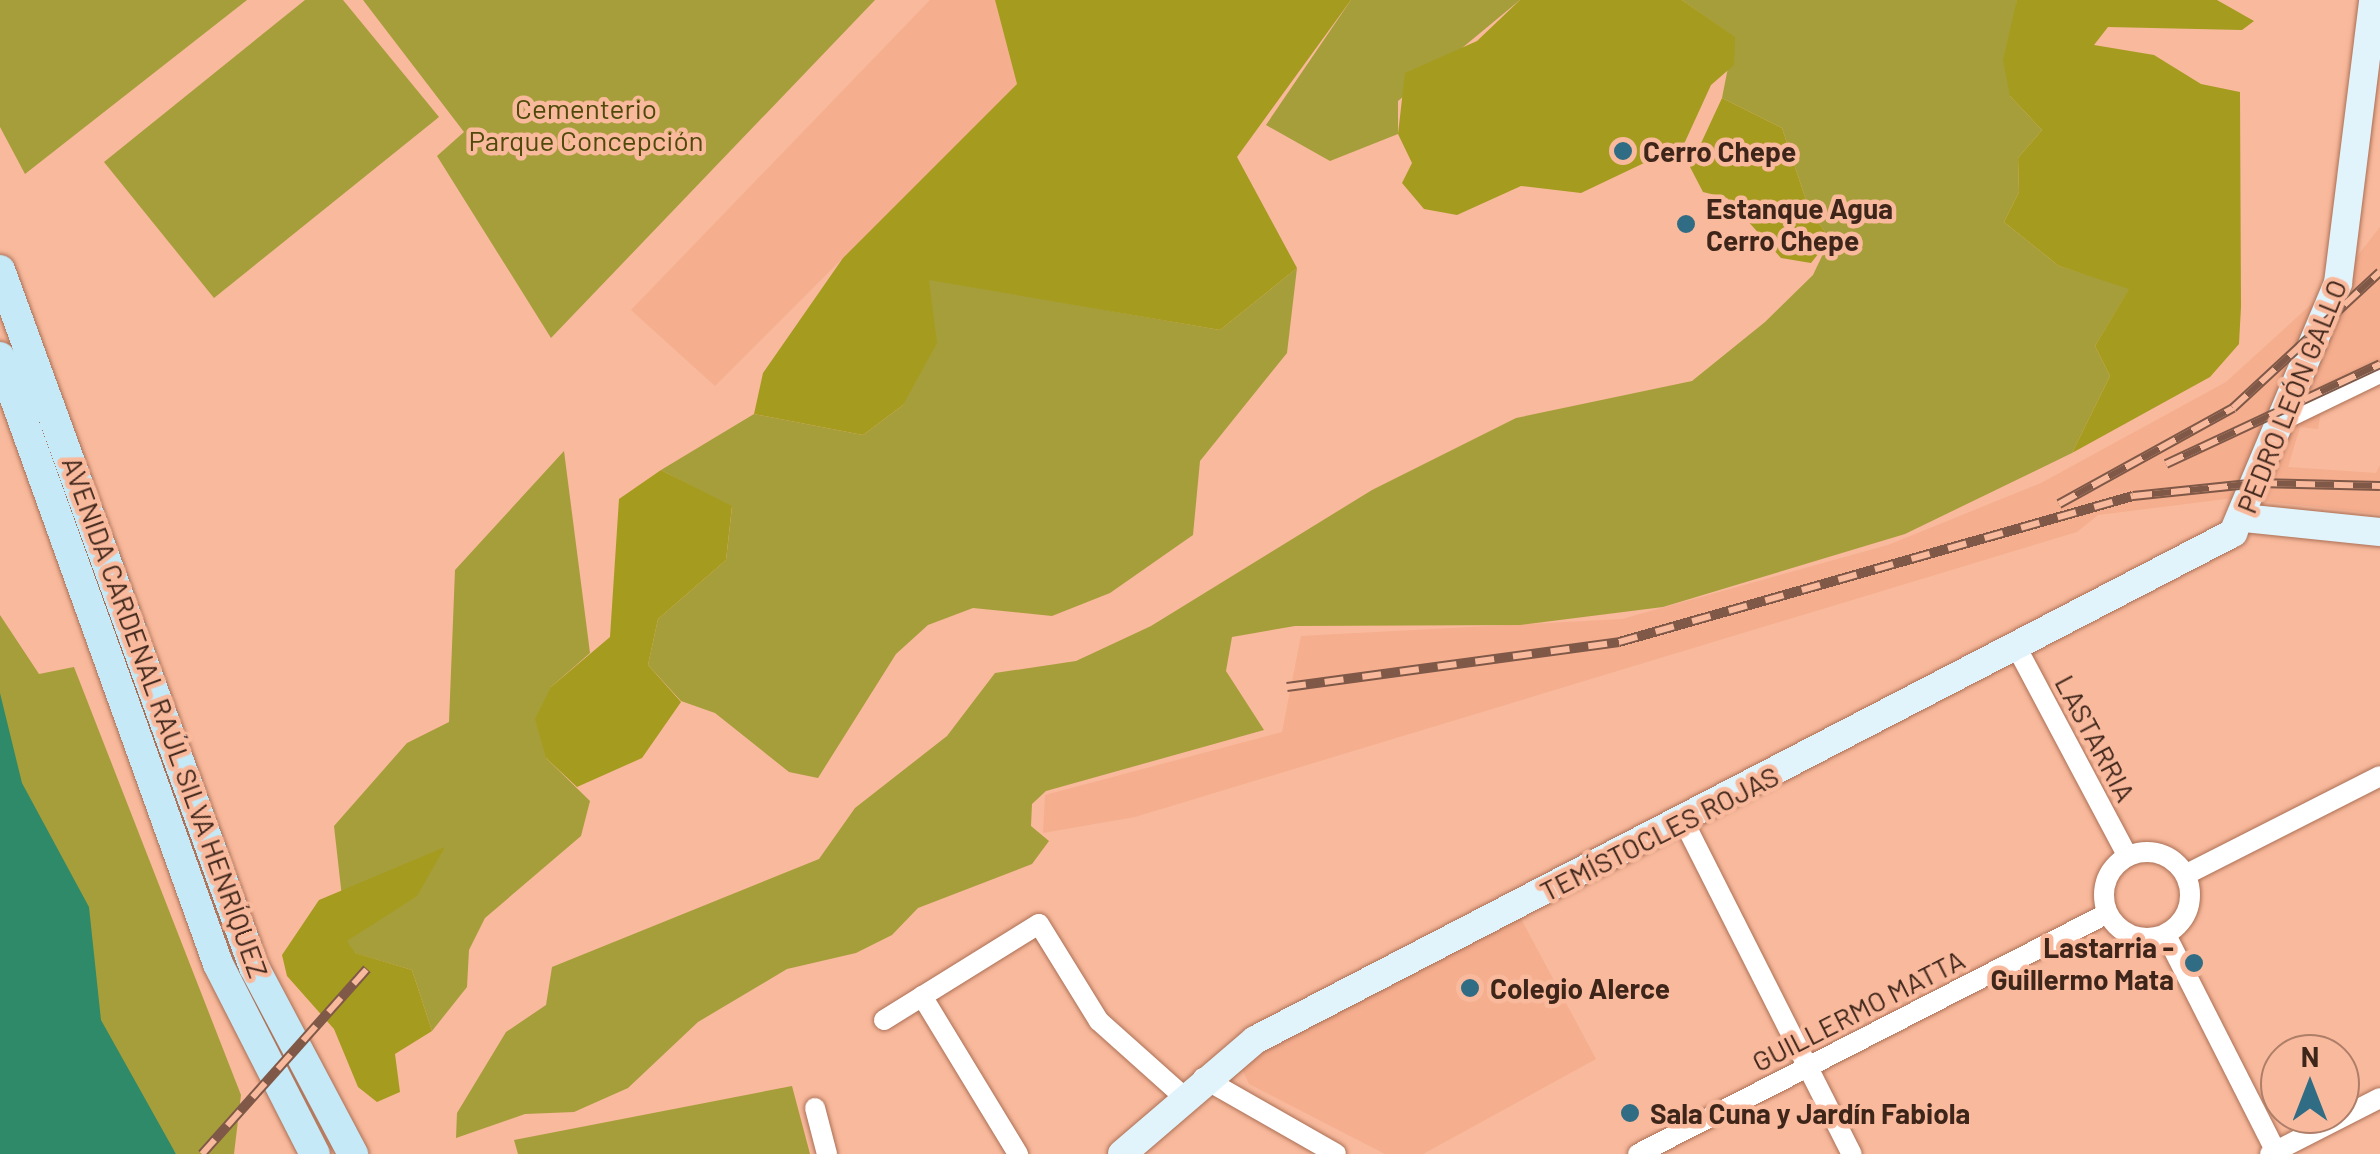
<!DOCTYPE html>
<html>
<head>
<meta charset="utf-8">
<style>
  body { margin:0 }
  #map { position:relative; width:2380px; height:1154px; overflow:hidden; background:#f9b99c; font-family:Barlow,sans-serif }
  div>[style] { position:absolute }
  .built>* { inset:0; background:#f5ae8e }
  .green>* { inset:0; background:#a69e3a }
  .forest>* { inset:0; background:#a59b1f }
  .water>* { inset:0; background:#2f8a69 }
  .roads { filter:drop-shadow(0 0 2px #ab7056) drop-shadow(0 0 2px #ab7056) }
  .street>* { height:20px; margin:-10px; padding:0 10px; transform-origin:10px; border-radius:10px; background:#fff }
  .street>.ring { margin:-10px; padding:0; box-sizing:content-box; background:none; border:20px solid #fff; border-radius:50% }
  .secondary>* { height:28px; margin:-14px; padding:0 14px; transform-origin:14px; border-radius:14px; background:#e2f4fb }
  .primary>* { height:30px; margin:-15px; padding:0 15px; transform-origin:15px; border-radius:15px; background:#c5e9f7 }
  .rail>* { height:10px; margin-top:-5px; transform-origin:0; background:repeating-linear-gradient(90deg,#f9b99c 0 19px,#7f5847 0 38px); box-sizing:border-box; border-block:2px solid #7f5847 }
  .dots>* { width:28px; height:28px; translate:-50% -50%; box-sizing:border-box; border:5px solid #f9b99c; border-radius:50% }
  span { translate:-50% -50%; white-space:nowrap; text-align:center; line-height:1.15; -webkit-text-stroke:9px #f9b99c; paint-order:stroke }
  .park-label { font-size:28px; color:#4f4a0a }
  .poi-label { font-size:28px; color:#3e251a; font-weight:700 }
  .left { translate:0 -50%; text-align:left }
  .right { translate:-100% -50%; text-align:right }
  .street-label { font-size:28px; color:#3e251a }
  .north { position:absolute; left:2260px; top:1034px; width:100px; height:100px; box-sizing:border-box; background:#f9b99c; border:2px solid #ae7e68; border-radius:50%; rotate:0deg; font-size:28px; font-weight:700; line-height:40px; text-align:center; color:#3e251a }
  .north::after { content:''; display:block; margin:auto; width:35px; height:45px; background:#306d84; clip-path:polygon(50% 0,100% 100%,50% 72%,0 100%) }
</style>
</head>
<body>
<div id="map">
  <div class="built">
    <div style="clip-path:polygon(930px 0,995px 0,1017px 84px,715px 386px,631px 310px)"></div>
    <div style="clip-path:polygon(2380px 227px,2380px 383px,2322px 404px,2318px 429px,2300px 427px,2288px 467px,2376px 473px,2380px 465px,2380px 514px,2234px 498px,2098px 515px,2077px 532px,1135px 817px,1043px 833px,1045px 795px,1282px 732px,1301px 636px,1622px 619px,1888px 545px,2041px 483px,2226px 382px,2340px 278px)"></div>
    <div style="clip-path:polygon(1520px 917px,1596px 1059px,1423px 1154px,1385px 1154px,1249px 1084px,1239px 1062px)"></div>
  </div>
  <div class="green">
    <div style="clip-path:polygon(0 0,247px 0,25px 174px,0 127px)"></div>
    <div style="clip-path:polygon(305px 0,343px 0,439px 117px,214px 298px,104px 162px)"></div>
    <div style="clip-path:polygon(363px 0,875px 0,551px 338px,437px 156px,464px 132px)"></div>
    <div style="clip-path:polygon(1351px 0,1520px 0,1398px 101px,1398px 134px,1330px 161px,1266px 125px)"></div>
    <div style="clip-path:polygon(1682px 0,2017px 0,2010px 96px,2042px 130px,2018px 158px,2019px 192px,2004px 222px,2059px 266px,2130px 288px,2095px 346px,2110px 376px,2072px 453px,1905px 534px,1663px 607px,1520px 625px,1295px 626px,1232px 637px,1226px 671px,1264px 730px,1046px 791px,1032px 804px,1031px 826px,1049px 841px,1032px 864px,918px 908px,892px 935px,856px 953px,787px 969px,698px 1022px,628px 1088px,574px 1112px,525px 1114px,456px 1138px,457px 1113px,506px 1032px,546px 1005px,552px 967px,819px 859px,855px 808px,947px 736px,995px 673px,1076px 661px,1151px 626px,1372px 490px,1516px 418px,1692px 381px,1765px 322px,1813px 275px,1830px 239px,1809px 209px,1782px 128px,1722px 98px,1734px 37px)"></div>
    <div style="clip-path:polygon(1297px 268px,1287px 353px,1200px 461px,1193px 535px,1110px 593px,1052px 616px,973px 608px,928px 625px,896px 654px,818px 778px,789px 772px,715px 713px,681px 701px,648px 665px,658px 619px,726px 560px,732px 507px,661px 470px,754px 414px,863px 435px,903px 405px,928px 279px,1220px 330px)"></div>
    <div style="clip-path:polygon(564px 451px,590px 653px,551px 687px,546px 758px,590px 801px,581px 836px,485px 918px,469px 950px,467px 987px,432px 1031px,412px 970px,354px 953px,347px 942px,334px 826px,407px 743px,449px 722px,455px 570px)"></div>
    <div style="clip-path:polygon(0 615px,39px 674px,74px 667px,241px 1095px,234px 1154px,176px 1154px,156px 1123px,0 1154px)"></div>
    <div style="clip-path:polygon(792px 1086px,810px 1154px,518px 1154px,514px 1140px)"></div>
  </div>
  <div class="forest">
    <div style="clip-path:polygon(995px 0,1351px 0,1237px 157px,1297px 268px,1220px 330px,929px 280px,937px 343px,903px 405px,863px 435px,754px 414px,763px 373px,843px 258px,1017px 84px)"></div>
    <div style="clip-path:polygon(1520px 0,1682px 0,1735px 37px,1734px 65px,1711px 85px,1684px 144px,1581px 193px,1521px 186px,1457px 215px,1424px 209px,1402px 183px,1412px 163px,1398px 134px,1405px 73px,1477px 41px)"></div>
    <div style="clip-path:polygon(2017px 0,2217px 0,2254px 21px,2242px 30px,2108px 27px,2094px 45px,2154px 55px,2201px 84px,2240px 92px,2241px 307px,2239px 344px,2210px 377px,2072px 453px,2110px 376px,2095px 346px,2129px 289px,2059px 266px,2004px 222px,2019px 192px,2018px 158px,2042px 130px,2010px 96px,2003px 60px)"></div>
    <div style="clip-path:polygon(1722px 98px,1782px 128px,1809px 209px,1830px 239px,1811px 263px,1781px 258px,1727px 198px,1703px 192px,1690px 167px)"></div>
    <div style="clip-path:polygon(661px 470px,732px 506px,726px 560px,658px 619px,648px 665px,681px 702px,642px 758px,577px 787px,546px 758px,535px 719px,551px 687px,610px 637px,619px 499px)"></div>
    <div style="clip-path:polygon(445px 847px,417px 896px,347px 941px,355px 953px,412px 970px,432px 1031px,395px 1054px,400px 1092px,377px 1102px,358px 1087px,334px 1029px,287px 976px,282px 955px,319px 900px)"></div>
  </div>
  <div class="water">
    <div style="clip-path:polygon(0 693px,22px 783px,89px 907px,101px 1020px,176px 1154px,0 1154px)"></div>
  </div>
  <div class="roads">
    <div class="street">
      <div style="left:2283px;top:420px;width:108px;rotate:-25.9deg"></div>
      <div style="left:2018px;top:650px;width:230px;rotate:62deg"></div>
      <div style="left:1683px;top:820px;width:374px;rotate:63.2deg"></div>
      <div class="ring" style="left:2104px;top:852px;width:66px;height:66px"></div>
      <div style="left:2187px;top:874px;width:216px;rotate:-26.9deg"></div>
      <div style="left:2167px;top:937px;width:243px;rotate:63.1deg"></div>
      <div style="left:922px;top:996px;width:185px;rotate:58.7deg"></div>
      <div style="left:884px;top:1020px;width:182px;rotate:-31.8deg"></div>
      <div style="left:1039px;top:924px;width:114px;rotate:58.3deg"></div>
      <div style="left:1099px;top:1021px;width:113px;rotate:41.8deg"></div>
      <div style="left:1203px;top:1078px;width:153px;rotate:29.7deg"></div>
      <div style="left:815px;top:1108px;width:48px;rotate:75.4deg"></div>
      <div style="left:1638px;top:1154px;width:524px;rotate:-27.15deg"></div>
      <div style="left:2270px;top:1154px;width:123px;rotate:-27deg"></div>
    </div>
    <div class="secondary">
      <div style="left:2244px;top:518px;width:137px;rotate:5.9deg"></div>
      <div style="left:1122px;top:1154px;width:175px;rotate:-40.6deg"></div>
      <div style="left:1255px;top:1040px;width:1102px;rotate:-27.4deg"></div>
      <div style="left:2233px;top:533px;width:271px;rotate:-67.2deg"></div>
      <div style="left:2338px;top:283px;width:285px;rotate:-82.9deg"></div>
    </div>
    <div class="primary">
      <div style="left:0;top:270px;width:742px;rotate:69.98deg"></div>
      <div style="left:254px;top:967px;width:212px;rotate:62.1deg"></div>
      <div style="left:0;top:357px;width:645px;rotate:70.24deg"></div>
      <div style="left:218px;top:964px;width:213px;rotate:63deg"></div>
    </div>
  </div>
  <div class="rail">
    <div style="left:2166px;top:464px;width:236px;rotate:-25deg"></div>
    <div style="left:2059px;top:504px;width:199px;rotate:-28.9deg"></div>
    <div style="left:2233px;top:408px;width:200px;rotate:-42.8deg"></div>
    <div style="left:1287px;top:687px;width:335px;rotate:-7.7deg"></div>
    <div style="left:1619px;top:642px;width:534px;rotate:-15.86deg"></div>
    <div style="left:2133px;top:496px;width:126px;rotate:-5.9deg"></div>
    <div style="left:2258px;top:483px;width:122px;rotate:1.4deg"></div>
    <div style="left:202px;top:1154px;width:248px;rotate:-48.3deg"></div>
  </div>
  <div class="dots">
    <div style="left:1623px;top:151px;background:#306d84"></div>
    <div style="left:1686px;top:224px;background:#306d84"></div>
    <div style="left:2194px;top:963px;background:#306d84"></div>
    <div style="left:1470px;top:988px;background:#306d84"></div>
    <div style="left:1630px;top:1113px;background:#306d84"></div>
  </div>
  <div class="park-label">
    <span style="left:586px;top:124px">Cementerio<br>Parque Concepción</span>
  </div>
  <div class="poi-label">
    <span class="left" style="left:1643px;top:151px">Cerro Chepe</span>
    <span class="left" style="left:1706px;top:224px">Estanque Agua<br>Cerro Chepe</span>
    <span class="right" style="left:2174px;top:963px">Lastarria -<br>Guillermo Mata</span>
    <span class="left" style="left:1490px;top:988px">Colegio Alerce</span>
    <span class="left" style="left:1650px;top:1113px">Sala Cuna y Jardín Fabiola</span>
  </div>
  <div class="street-label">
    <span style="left:2291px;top:396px;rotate:-68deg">PEDRO LEÓN GALLO</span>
    <span style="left:166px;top:717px;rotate:70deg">AVENIDA CARDENAL RAÚL SILVA HENRÍQUEZ</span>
    <span style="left:2096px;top:738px;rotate:62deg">LASTARRIA</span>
    <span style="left:1659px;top:833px;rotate:-27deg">TEMÍSTOCLES ROJAS</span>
    <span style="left:1858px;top:1010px;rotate:-27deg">GUILLERMO MATTA</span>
  </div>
  <div class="north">N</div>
</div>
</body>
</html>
